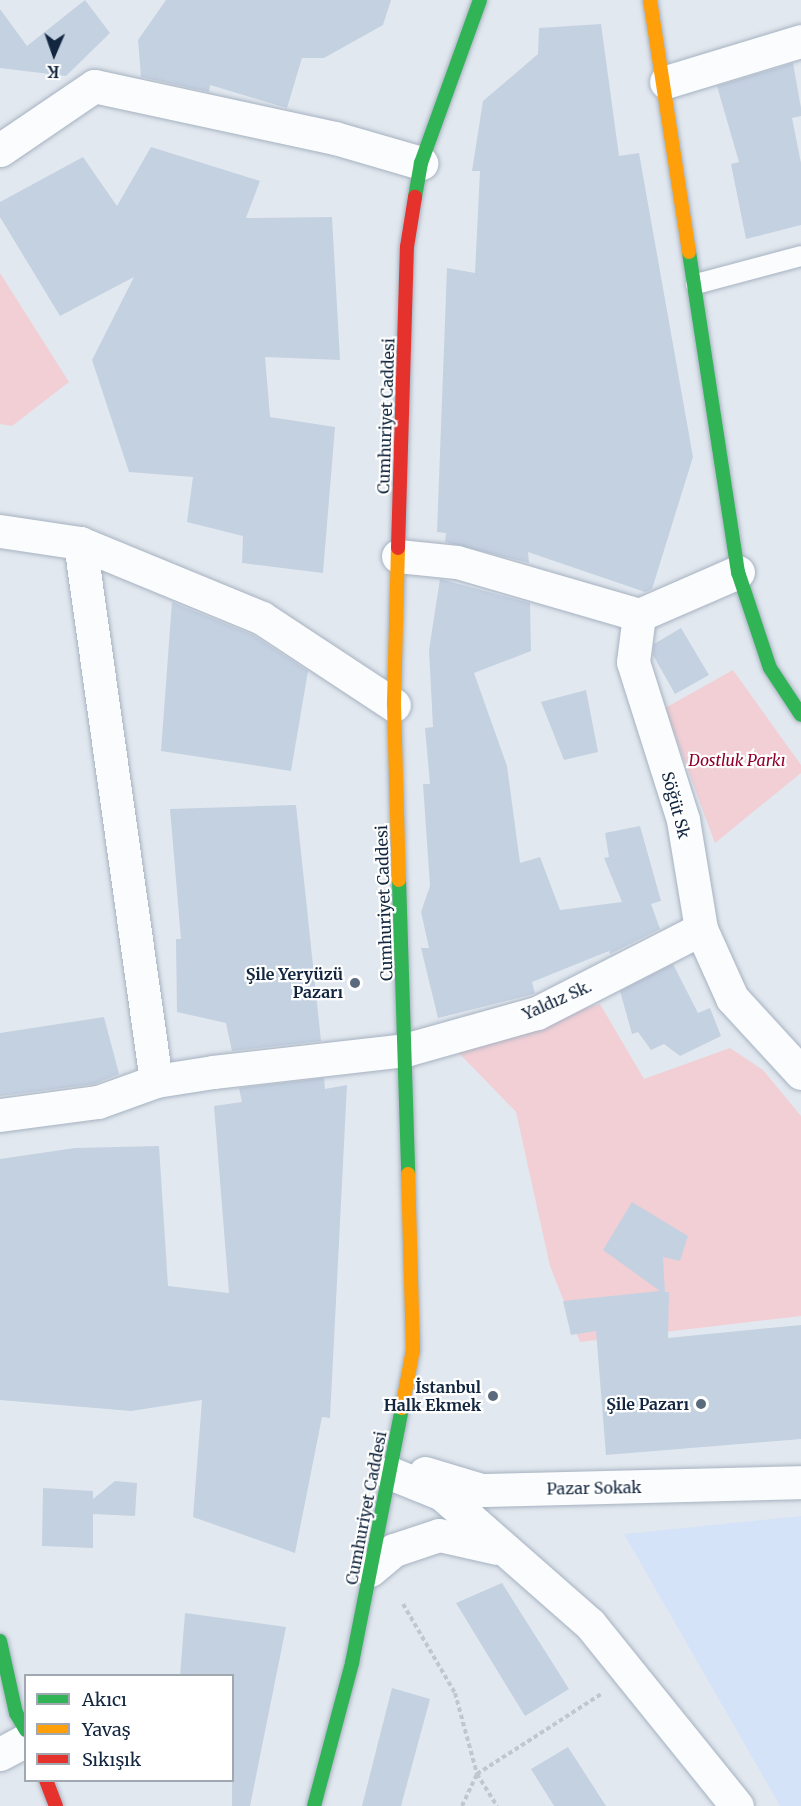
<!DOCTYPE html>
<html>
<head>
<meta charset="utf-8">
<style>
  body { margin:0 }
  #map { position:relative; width:801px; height:1806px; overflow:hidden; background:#e2e8ef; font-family:Merriweather,serif }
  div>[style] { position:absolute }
  .built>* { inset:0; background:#d4e3f7 }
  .green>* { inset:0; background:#f1cfd5 }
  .building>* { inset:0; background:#c4d1e1 }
  .path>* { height:4px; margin-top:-2px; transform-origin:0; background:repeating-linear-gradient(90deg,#c2c7cd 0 4.5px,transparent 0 7.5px) }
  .roads { filter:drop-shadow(0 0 2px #a6b2c1) drop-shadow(0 0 2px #a6b2c1) }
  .lane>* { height:20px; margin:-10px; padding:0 10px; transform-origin:10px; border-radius:10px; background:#fbfcfd }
  .street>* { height:33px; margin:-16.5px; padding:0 16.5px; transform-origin:16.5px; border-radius:16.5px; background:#fbfcfd }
  .fast>* { height:14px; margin:-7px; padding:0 7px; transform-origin:7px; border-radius:7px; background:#30b455 }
  .slow>* { height:14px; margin:-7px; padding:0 7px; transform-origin:7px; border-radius:7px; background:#ff9f0a }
  .jam>* { height:14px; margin:-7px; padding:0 7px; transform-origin:7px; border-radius:7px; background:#e5322d }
  .dots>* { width:16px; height:16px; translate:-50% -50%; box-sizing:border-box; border:3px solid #fff; border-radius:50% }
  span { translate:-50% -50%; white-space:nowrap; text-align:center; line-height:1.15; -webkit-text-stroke:4.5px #fff; paint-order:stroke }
  .street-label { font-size:16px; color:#12263f }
  .park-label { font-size:16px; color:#90002d; font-style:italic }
  .poi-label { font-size:16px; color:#12263f; font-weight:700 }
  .right { translate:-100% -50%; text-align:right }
  .legend { position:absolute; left:24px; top:1674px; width:210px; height:108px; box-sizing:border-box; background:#fff; border:2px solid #a0a8b2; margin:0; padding:8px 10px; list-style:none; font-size:18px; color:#12263f }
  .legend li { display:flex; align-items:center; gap:12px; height:30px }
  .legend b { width:30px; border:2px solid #a0a8b2 }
  .north { position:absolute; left:24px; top:24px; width:60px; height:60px; -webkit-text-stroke:4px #fff; paint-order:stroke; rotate:182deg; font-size:16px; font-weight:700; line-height:24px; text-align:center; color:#12263f }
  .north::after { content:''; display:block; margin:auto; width:21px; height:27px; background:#12263f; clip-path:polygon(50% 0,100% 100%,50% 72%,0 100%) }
</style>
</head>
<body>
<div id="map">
  <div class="built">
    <div style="clip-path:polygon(801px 1516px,801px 1806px,780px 1806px,624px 1534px)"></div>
  </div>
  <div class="green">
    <div style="clip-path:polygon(0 273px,69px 382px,12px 426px,0 424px)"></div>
    <div style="clip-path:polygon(733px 670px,801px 765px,801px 773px,715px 843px,665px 708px)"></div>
    <div style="clip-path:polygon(600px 1004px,644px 1079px,730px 1048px,763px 1070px,801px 1116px,801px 1316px,580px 1342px,550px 1266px,516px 1112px,454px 1048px)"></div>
  </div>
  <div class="building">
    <div style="clip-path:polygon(85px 0,110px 33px,66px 76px,0 68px,0 9px,27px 46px)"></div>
    <div style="clip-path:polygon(166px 0,391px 0,383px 25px,324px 58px,302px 58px,287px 108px,210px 85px,209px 92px,141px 77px,138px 40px)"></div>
    <div style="clip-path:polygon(601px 24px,619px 156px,639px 153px,693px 457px,652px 589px,645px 592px,528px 552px,529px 563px,445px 542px,446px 533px,437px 532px,447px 268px,475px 273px,480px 171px,472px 171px,483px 101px,538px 54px,539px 28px)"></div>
    <div style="clip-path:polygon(793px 63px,801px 108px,801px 116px,792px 118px,801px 163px,801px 225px,746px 239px,731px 164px,739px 162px,717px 86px)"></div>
    <div style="clip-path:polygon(151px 147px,260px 181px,246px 218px,332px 217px,340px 360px,265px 357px,270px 417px,335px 427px,323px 573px,242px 563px,243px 536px,187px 522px,193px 477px,129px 472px,92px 360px,134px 277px,60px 316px,0 217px,0 202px,83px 157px,117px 206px)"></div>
    <div style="clip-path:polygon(440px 579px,530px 603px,531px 651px,474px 673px,507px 766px,520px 863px,540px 857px,560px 910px,622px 902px,604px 858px,609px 857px,605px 833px,640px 826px,661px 901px,651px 904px,660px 929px,610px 954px,609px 951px,532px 982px,535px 993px,530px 995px,438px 1018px,421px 948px,429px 948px,421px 912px,430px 886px,423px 784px,430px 784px,425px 728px,433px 727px,429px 650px)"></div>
    <div style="clip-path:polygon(172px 602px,253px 635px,308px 671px,291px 771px,161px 751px)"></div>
    <div style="clip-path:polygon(681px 628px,709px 675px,675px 694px,653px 655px,654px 644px)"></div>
    <div style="clip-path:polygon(586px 690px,598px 752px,564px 760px,541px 702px)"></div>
    <div style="clip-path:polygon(296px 805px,321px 1041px,232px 1051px,226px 1023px,177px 1012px,176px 939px,181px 939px,170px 809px)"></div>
    <div style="clip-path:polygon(673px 964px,698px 1013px,710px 1008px,721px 1036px,680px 1056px,664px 1044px,651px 1050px,638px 1032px,632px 1034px,620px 991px)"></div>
    <div style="clip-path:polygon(104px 1017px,119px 1074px,94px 1084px,0 1096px,0 1033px)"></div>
    <div style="clip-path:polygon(324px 1078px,325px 1089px,347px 1085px,330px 1418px,322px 1417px,295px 1553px,193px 1517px,202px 1400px,131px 1411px,0 1400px,0 1159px,75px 1148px,159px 1146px,168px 1286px,229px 1293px,214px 1106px,242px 1102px,239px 1088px)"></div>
    <div style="clip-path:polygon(632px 1202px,688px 1236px,680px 1261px,663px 1257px,665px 1292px,669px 1292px,668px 1338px,801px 1325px,801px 1439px,606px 1455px,596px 1331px,571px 1335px,563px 1301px,660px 1291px,603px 1250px)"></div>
    <div style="clip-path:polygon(115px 1481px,137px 1483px,135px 1516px,93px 1514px,93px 1548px,42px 1546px,43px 1488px,93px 1491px,93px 1499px)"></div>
    <div style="clip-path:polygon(502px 1583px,569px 1689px,525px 1716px,456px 1603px)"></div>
    <div style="clip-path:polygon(185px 1613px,286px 1627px,250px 1806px,232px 1806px,232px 1676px,180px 1676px)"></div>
    <div style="clip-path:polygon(392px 1688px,430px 1699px,401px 1806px,362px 1806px)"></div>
    <div style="clip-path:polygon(568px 1747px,606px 1806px,554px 1806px,531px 1769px)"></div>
  </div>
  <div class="path">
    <div style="left:403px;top:1604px;width:103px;rotate:59.7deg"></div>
    <div style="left:455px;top:1693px;width:84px;rotate:74.8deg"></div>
    <div style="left:477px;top:1774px;width:38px;rotate:58deg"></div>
    <div style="left:462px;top:1806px;width:35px;rotate:-65deg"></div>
    <div style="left:477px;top:1774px;width:148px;rotate:-32.8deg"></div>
  </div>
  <div class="roads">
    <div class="lane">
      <div style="left:696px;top:284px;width:109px;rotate:-14.9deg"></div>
    </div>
    <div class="street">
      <div style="left:666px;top:82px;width:141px;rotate:-16.9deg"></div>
      <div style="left:0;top:150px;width:114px;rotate:-34.2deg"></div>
      <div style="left:94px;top:86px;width:247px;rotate:12.2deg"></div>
      <div style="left:335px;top:138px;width:90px;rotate:16.2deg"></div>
      <div style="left:0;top:531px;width:81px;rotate:8.5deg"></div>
      <div style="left:80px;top:543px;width:197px;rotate:22.4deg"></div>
      <div style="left:262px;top:618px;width:158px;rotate:33.4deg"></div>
      <div style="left:80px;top:543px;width:543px;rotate:81.96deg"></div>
      <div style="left:398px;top:556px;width:59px;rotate:5.8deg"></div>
      <div style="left:457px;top:562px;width:190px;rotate:16.2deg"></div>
      <div style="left:738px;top:572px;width:108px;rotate:156.5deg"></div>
      <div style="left:639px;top:615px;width:47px;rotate:97.3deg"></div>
      <div style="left:633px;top:662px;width:166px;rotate:72.4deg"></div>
      <div style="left:683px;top:820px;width:110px;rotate:80.6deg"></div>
      <div style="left:701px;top:929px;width:76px;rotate:65.8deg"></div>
      <div style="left:732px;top:998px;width:102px;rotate:47.4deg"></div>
      <div style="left:0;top:1115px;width:99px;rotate:-7.6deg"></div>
      <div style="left:98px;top:1102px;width:62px;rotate:-19.9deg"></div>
      <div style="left:156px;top:1081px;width:58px;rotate:-9deg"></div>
      <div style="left:213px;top:1072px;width:193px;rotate:-6.5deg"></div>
      <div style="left:405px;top:1050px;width:137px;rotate:-15.7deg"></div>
      <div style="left:537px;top:1013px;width:184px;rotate:-27.1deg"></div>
      <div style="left:390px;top:1473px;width:56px;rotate:22deg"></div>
      <div style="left:442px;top:1494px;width:197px;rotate:41.3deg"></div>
      <div style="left:590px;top:1624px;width:234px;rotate:51.1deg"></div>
      <div style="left:425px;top:1473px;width:59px;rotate:16.9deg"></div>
      <div style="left:481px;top:1490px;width:320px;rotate:-1.4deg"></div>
      <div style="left:370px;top:1570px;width:31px;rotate:-40deg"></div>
      <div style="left:394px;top:1550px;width:47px;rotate:-18.4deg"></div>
      <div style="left:439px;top:1535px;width:59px;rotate:12.6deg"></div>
      <div style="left:0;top:1754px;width:30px;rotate:-28deg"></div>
    </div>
    <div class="fast">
      <div style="left:415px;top:197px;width:35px;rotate:-80deg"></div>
      <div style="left:421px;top:163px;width:173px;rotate:-70.1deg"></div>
      <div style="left:689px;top:252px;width:324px;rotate:81.3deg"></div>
      <div style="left:738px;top:572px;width:101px;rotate:71.6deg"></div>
      <div style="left:770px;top:668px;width:56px;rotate:56.6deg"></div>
      <div style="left:399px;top:880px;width:294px;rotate:88.2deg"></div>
      <div style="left:0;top:1641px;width:74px;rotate:77.5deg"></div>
      <div style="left:16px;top:1713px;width:20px;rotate:60deg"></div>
      <div style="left:314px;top:1806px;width:148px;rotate:-75.1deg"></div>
      <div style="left:352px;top:1663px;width:260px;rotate:-78.9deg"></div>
    </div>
    <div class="slow">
      <div style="left:650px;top:0;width:255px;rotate:81.2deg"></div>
      <div style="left:398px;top:548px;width:157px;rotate:91.5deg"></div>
      <div style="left:394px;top:705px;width:175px;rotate:88.4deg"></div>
      <div style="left:402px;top:1408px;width:59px;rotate:-79.3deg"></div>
      <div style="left:413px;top:1350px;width:176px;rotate:-91.6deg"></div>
    </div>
    <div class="jam">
      <div style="left:398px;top:548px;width:301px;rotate:-88.3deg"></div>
      <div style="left:407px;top:247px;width:51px;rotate:-80.9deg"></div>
      <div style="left:46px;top:1780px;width:28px;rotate:69deg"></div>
    </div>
  </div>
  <div class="dots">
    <div style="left:355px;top:983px;background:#5b6a7d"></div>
    <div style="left:493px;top:1396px;background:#5b6a7d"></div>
    <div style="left:701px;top:1404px;background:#5b6a7d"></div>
  </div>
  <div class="street-label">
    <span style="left:386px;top:416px;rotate:-88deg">Cumhuriyet Caddesi</span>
    <span style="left:676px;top:805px;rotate:75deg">Söğüt Sk</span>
    <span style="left:384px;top:903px;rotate:-92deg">Cumhuriyet Caddesi</span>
    <span style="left:557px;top:1000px;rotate:-24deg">Yaldız Sk.</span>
    <span style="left:594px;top:1488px;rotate:-1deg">Pazar Sokak</span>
    <span style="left:366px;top:1508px;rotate:-79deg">Cumhuriyet Caddesi</span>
  </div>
  <div class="park-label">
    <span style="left:737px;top:760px">Dostluk Parkı</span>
  </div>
  <div class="poi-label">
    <span class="right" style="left:343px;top:983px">Şile Yeryüzü<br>Pazarı</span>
    <span class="right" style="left:481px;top:1396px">İstanbul<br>Halk Ekmek</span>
    <span class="right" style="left:689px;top:1404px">Şile Pazarı</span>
  </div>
  <ul class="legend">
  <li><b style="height:8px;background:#30b455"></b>Akıcı</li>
  <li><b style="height:8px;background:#ff9f0a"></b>Yavaş</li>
  <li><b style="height:8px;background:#e5322d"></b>Sıkışık</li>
  </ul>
  <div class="north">K</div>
</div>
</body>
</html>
